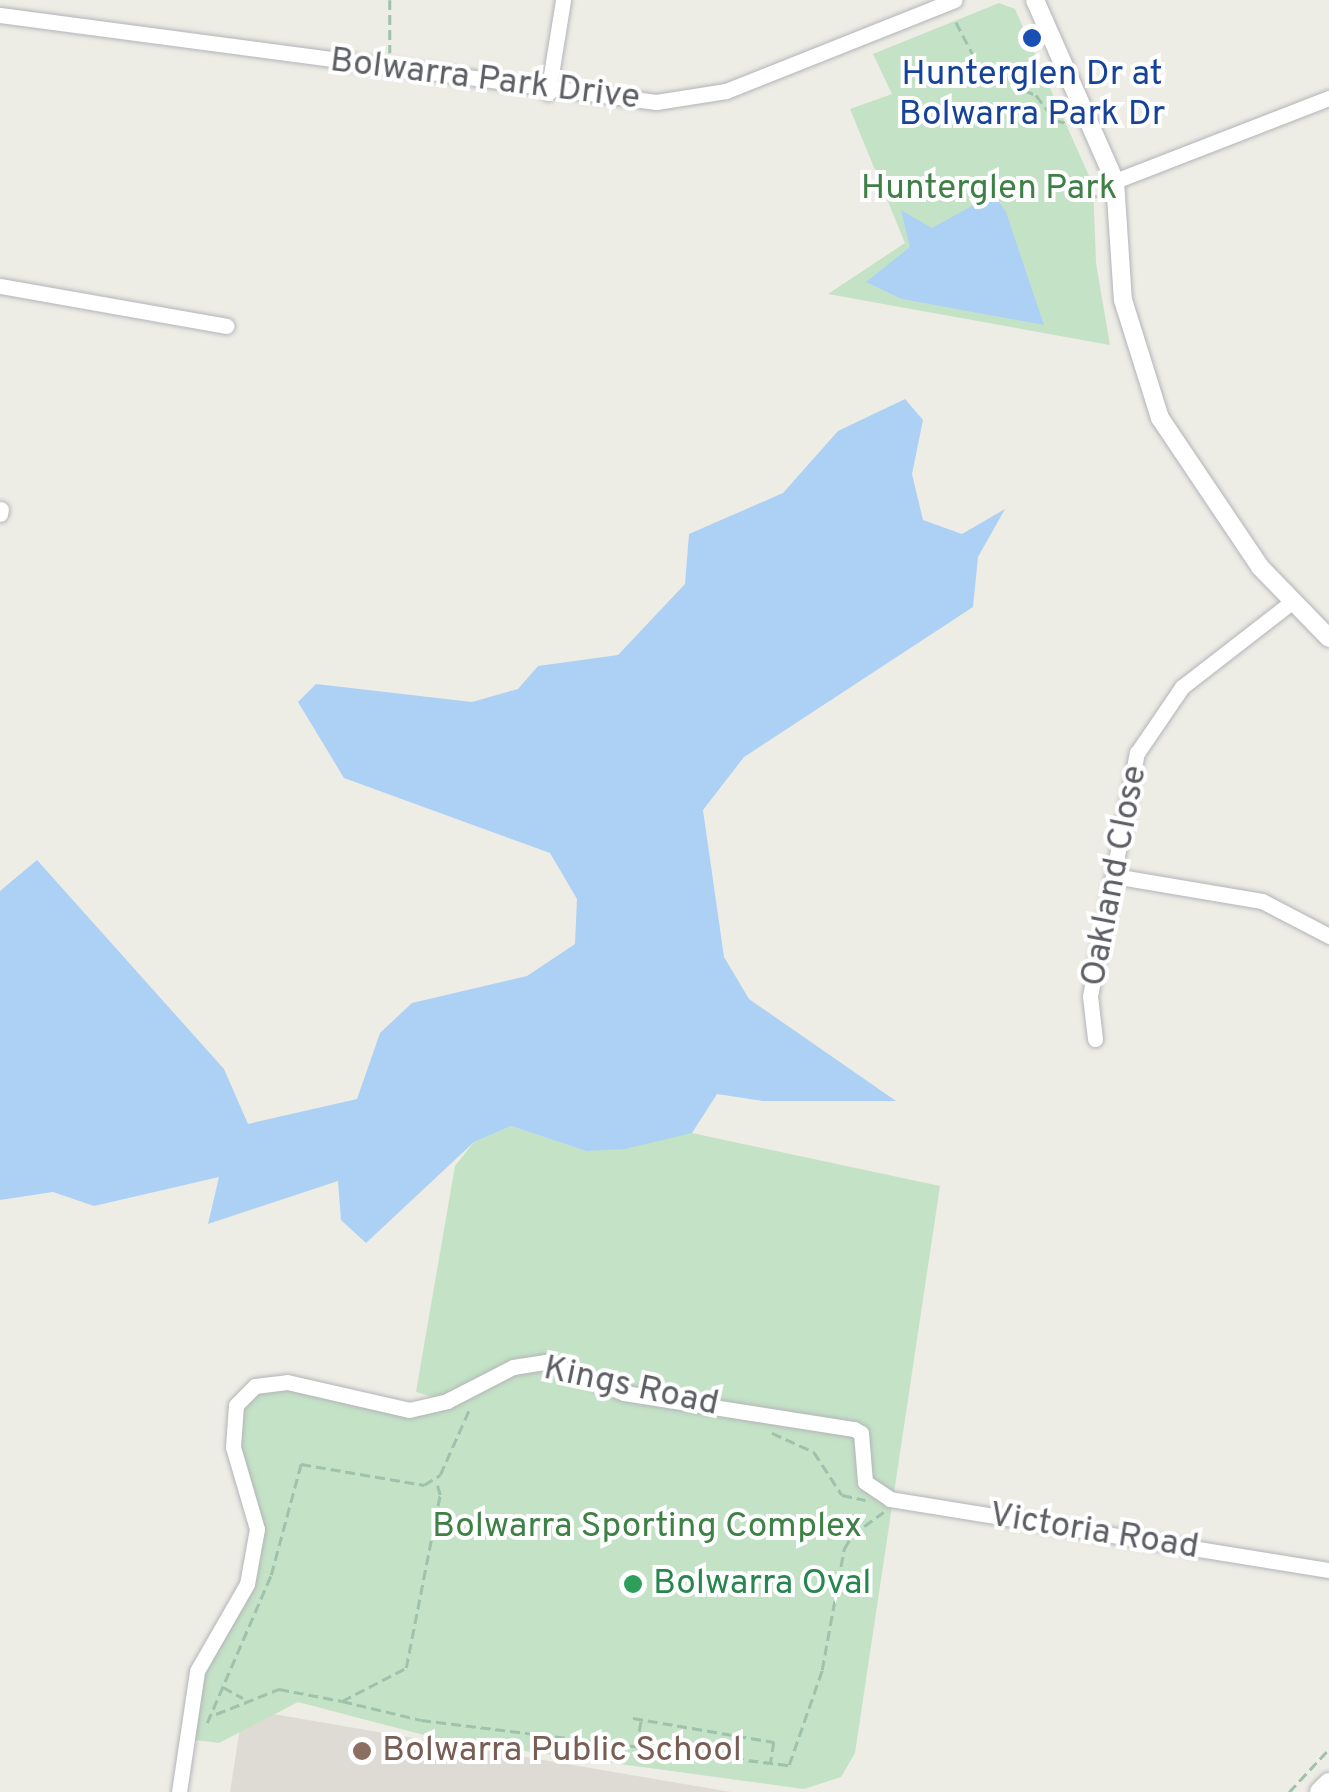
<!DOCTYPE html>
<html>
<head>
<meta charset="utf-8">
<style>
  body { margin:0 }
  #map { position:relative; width:1329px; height:1792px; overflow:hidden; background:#edece5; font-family:Overpass,sans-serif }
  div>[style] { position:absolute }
  .education>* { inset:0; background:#dddbd3 }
  .green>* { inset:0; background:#c4e2c6 }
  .water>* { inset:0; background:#add1f5 }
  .path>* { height:2.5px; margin-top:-1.25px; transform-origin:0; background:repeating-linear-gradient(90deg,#9ec2ab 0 10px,transparent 0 15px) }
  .roads { filter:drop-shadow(0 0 2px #b2b4b8) drop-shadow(0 0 2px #b2b4b8) }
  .minor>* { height:15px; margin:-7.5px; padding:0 7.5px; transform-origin:7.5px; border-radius:7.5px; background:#fff }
  .tertiary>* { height:18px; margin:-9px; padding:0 9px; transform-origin:9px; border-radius:9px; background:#fff }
  .secondary>* { height:20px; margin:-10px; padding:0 10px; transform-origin:10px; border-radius:10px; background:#fff }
  .dots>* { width:28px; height:28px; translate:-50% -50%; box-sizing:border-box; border:5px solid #fff; border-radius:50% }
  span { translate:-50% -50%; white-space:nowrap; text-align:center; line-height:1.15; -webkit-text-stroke:8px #fff; paint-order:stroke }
  .transit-label { font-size:35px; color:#164399 }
  .street-label { font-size:35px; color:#5d5f64 }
  .park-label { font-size:35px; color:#3f8046 }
  .leisure-label { font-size:35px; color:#27864d }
  .left { translate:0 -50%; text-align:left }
  .education-label { font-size:35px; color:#785e54 }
</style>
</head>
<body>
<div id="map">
  <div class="education">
    <div style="clip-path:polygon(243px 1709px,731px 1792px,230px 1792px)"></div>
  </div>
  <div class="green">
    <div style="clip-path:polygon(999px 3px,1015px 9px,1093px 185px,1096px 263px,1110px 345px,828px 294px,905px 243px,850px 109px,892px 94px,873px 54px)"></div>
    <div style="clip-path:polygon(511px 1126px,586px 1151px,692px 1133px,940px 1186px,855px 1753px,841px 1777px,804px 1789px,443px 1740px,298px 1702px,219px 1743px,187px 1739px,197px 1671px,247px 1584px,257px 1529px,233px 1447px,236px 1405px,255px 1386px,287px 1382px,409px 1410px,444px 1400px,416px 1392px,455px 1166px,474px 1142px)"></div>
  </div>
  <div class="water">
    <div style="clip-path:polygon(986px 198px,997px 199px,1006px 212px,1044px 325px,902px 299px,866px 282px,910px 247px,901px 210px,932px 228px)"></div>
    <div style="clip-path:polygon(905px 399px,923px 420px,912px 474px,923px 520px,962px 534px,1005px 509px,978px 557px,973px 607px,744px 757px,703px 810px,724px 957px,749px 999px,896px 1101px,763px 1101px,717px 1094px,692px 1133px,625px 1149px,586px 1151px,511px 1126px,474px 1142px,366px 1243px,341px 1220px,338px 1181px,208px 1224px,219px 1177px,94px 1206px,53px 1192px,0 1200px,0 891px,37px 860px,224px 1069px,248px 1124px,357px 1099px,380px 1033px,412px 1003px,527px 976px,575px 944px,577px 899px,550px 853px,344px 778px,298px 702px,316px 684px,472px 702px,518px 689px,538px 666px,618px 655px,685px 584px,689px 534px,783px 493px,838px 431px)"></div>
  </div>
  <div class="path">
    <div style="left:390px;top:0;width:53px;rotate:90deg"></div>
    <div style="left:956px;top:22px;width:50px;rotate:62.4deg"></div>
    <div style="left:979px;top:66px;width:45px;rotate:15.6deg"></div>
    <div style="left:1022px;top:78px;width:12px;rotate:81deg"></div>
    <div style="left:1024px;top:90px;width:13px;rotate:23deg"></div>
    <div style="left:1036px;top:95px;width:31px;rotate:53deg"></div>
    <div style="left:1055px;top:120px;width:16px;rotate:15deg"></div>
    <div style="left:1074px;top:200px;width:23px;rotate:-10deg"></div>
    <div style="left:772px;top:1433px;width:46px;rotate:24.3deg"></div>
    <div style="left:814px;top:1452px;width:51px;rotate:56.9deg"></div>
    <div style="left:842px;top:1495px;width:24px;rotate:12deg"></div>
    <div style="left:223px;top:1687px;width:23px;rotate:29deg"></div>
    <div style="left:342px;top:1701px;width:81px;rotate:13.5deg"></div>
    <div style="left:421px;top:1720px;width:371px;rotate:7deg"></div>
    <div style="left:789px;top:1765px;width:101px;rotate:-70.8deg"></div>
    <div style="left:822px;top:1670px;width:123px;rotate:-79.7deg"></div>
    <div style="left:844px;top:1549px;width:16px;rotate:-60deg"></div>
    <div style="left:852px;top:1535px;width:39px;rotate:-36deg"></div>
    <div style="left:216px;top:1714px;width:68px;rotate:-21.6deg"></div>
    <div style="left:279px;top:1689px;width:64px;rotate:10.8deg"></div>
    <div style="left:342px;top:1701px;width:72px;rotate:-27.3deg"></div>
    <div style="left:406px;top:1668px;width:176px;rotate:-78.9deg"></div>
    <div style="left:440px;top:1495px;width:15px;rotate:-106deg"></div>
    <div style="left:633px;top:1718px;width:143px;rotate:9.7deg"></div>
    <div style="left:774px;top:1742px;width:20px;rotate:99deg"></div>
    <div style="left:207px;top:1723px;width:161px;rotate:-66.6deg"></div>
    <div style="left:271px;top:1575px;width:115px;rotate:-74.9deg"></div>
    <div style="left:301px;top:1464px;width:125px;rotate:9.7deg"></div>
    <div style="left:424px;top:1485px;width:19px;rotate:-32deg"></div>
    <div style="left:440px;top:1475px;width:73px;rotate:-65.9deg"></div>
    <div style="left:636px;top:1746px;width:26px;rotate:-79deg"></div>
    <div style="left:1289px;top:1792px;width:59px;rotate:-47.1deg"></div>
  </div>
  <div class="roads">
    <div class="minor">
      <div style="left:0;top:15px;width:662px;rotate:7.55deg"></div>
      <div style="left:656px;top:102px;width:71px;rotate:-8.9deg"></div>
      <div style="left:726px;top:91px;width:246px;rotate:-21.7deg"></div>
      <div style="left:548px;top:93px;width:94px;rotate:-80.8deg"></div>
      <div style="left:1115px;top:181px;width:230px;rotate:-21.2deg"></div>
      <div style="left:0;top:286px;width:230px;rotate:10deg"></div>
      <div style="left:0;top:514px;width:5px;rotate:-79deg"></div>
      <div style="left:1114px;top:876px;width:150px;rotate:9.6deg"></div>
      <div style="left:1262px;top:901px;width:76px;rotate:27.6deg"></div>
      <div style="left:1095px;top:1039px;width:43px;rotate:-96.6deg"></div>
      <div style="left:1090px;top:996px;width:248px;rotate:-79.1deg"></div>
      <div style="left:1137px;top:753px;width:80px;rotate:-55.7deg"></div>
      <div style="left:1182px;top:687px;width:140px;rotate:-37.8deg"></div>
      <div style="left:179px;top:1792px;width:122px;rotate:-81.5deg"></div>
      <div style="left:197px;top:1671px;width:100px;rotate:-60.1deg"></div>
      <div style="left:247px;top:1584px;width:56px;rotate:-79.7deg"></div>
      <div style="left:257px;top:1529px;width:85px;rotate:-106.3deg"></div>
      <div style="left:233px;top:1447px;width:42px;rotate:-85.9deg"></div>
      <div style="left:236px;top:1405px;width:27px;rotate:-45deg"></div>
      <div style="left:255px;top:1386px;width:32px;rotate:-7deg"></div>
      <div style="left:287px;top:1382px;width:125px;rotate:12.9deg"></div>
      <div style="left:409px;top:1410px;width:39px;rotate:-13deg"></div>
      <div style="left:447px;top:1401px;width:74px;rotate:-27.3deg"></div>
      <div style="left:513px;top:1367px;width:33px;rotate:-9deg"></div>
      <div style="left:546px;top:1362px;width:84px;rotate:21.7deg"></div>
      <div style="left:624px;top:1393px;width:233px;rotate:8.9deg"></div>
      <div style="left:854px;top:1429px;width:8px;rotate:30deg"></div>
      <div style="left:861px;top:1433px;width:49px;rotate:85.3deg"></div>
      <div style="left:865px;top:1482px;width:30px;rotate:34deg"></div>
      <div style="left:890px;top:1499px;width:445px;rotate:9.2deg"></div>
    </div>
    <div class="tertiary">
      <div style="left:1035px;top:0;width:198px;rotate:66.2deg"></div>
      <div style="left:1115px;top:181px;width:119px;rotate:86.2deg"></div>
      <div style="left:1123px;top:300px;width:124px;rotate:72.6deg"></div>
      <div style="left:1160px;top:418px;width:179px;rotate:56.1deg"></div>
      <div style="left:1260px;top:567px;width:99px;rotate:45.8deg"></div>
    </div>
    <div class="secondary">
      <div style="left:1320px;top:1792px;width:13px;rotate:-45deg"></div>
    </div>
  </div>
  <div class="dots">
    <div style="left:1032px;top:38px;background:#1a4fb4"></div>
    <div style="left:633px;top:1584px;background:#2e9e5b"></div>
    <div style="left:362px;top:1751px;background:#8d6e63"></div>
  </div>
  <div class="transit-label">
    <span style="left:1032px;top:95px">Hunterglen Dr at<br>Bolwarra Park Dr</span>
  </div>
  <div class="street-label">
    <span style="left:485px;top:80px;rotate:7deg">Bolwarra Park Drive</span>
    <span style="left:1115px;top:876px;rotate:-79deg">Oakland Close</span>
    <span style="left:631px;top:1387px;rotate:12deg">Kings Road</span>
    <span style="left:1094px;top:1532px;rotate:9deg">Victoria Road</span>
  </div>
  <div class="park-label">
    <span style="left:989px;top:189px">Hunterglen Park</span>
    <span style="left:647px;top:1527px">Bolwarra Sporting Complex</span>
  </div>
  <div class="leisure-label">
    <span class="left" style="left:653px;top:1584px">Bolwarra Oval</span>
  </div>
  <div class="education-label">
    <span class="left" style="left:382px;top:1751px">Bolwarra Public School</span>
  </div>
</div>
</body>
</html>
